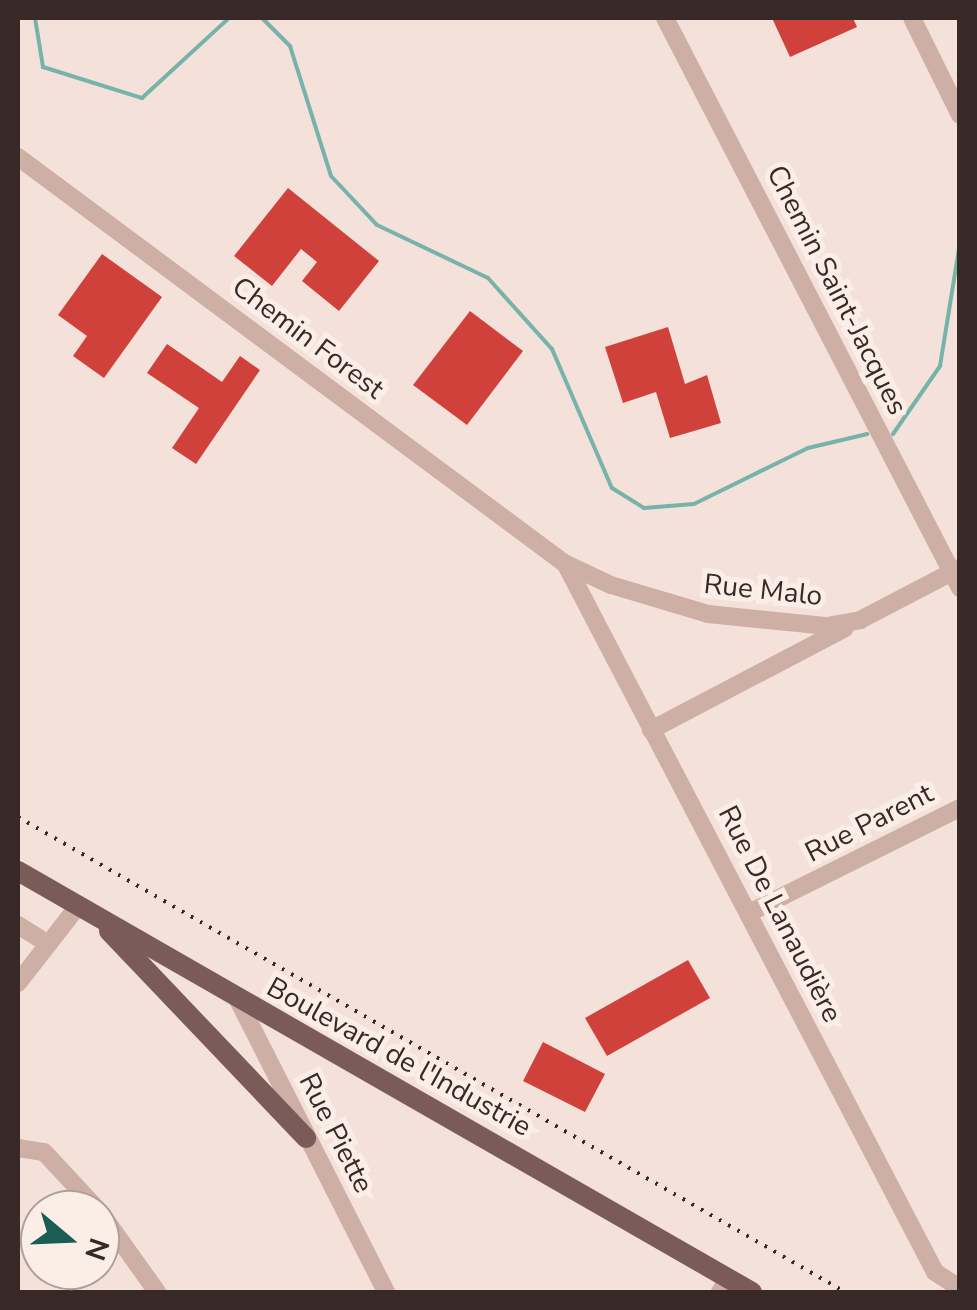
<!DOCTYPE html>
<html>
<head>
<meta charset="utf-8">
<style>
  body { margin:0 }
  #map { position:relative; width:977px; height:1310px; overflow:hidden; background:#f4e2da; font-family:"Nunito Sans",sans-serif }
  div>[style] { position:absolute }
  .stream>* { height:4px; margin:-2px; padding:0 2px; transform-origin:2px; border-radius:2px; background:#77b3a9 }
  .building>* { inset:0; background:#d0413c }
  .minor>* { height:18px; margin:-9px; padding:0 9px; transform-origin:9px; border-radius:9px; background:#cdafa5 }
  .major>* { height:20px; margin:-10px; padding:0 10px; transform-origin:10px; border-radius:10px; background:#7b5b57 }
  .rail>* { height:4px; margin-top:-2px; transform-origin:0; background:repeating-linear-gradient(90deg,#382927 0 2.5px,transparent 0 10.5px) }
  span { translate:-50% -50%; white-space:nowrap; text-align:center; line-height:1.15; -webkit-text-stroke:10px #fbeee7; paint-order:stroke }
  .street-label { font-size:28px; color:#382927 }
  .frame { position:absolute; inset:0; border:20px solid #382927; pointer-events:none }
  .north { position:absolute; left:20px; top:1190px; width:100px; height:100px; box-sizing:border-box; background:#fbeee7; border:2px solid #ad9f9a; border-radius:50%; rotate:109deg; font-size:28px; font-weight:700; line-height:40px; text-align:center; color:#382927 }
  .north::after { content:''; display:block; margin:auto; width:35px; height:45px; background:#195d53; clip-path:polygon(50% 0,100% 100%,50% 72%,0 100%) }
</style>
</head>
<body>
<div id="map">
  <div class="stream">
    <div style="left:35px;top:18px;width:50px;rotate:80.7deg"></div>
    <div style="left:43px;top:67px;width:104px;rotate:17.4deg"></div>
    <div style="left:142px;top:98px;width:118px;rotate:-42.6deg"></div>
    <div style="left:262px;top:18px;width:40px;rotate:45deg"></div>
    <div style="left:290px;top:46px;width:136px;rotate:72.5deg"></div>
    <div style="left:331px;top:176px;width:67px;rotate:46.8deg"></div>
    <div style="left:377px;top:225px;width:123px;rotate:25.5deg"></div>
    <div style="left:488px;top:278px;width:96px;rotate:48deg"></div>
    <div style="left:552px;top:349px;width:151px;rotate:66.7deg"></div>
    <div style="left:612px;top:488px;width:38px;rotate:32deg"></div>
    <div style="left:644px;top:508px;width:50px;rotate:-4.6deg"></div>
    <div style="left:694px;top:504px;width:127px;rotate:-26.2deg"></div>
    <div style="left:808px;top:448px;width:61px;rotate:-13.3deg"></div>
    <div style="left:893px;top:434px;width:83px;rotate:-55.3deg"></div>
    <div style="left:940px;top:366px;width:126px;rotate:-80.8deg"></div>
  </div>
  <div class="building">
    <div style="clip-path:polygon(772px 18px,853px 18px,857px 27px,790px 57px)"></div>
    <div style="clip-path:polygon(288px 188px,379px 261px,339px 311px,302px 281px,317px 262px,301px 249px,272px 286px,234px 256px)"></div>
    <div style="clip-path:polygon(102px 254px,162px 297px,104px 378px,73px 356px,87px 336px,58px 315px)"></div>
    <div style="clip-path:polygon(470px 311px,523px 351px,467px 425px,413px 385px)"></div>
    <div style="clip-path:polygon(668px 327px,685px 384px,707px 375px,721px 423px,670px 438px,656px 392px,623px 403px,605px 347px)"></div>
    <div style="clip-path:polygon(167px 344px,222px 382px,240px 356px,260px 370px,196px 464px,172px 448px,199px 408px,147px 373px)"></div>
    <div style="clip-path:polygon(688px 960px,710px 998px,607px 1056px,585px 1018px)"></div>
    <div style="clip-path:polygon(543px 1042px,605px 1074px,585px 1112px,523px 1081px)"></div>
  </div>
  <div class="minor">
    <div style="left:665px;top:18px;width:642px;rotate:62.64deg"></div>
    <div style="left:912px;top:18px;width:108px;rotate:63.7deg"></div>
    <div style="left:18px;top:157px;width:680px;rotate:36.63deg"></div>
    <div style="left:564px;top:563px;width:52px;rotate:25.1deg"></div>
    <div style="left:611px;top:585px;width:101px;rotate:16.6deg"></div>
    <div style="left:708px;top:614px;width:120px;rotate:5.8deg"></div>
    <div style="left:827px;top:626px;width:34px;rotate:-10deg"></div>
    <div style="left:860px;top:620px;width:113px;rotate:-27.5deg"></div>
    <div style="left:565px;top:563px;width:800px;rotate:62.44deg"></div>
    <div style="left:935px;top:1272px;width:30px;rotate:33deg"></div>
    <div style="left:651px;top:730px;width:219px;rotate:-27.7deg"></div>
    <div style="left:749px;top:913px;width:236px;rotate:-26.5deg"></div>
    <div style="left:18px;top:925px;width:34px;rotate:32deg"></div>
    <div style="left:18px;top:983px;width:98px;rotate:-52.1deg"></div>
    <div style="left:237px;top:998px;width:330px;rotate:63.1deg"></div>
    <div style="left:18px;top:1148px;width:26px;rotate:9deg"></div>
    <div style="left:44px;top:1152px;width:79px;rotate:47deg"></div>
    <div style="left:100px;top:1212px;width:98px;rotate:54.5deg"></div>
    <div style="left:720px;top:1292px;width:15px;rotate:-58deg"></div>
  </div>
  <div class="major">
    <div style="left:18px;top:871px;width:846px;rotate:29.84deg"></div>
    <div style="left:109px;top:931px;width:286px;rotate:46.4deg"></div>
  </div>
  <div class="rail">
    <div style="left:18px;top:817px;width:954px;rotate:29.87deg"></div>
  </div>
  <div class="street-label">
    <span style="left:837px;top:290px;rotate:63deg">Chemin Saint-Jacques</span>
    <span style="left:308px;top:338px;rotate:37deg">Chemin Forest</span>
    <span style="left:763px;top:590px;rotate:6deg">Rue Malo</span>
    <span style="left:869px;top:823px;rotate:-27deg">Rue Parent</span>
    <span style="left:780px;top:914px;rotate:63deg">Rue De Lanaudière</span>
    <span style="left:399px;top:1057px;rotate:29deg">Boulevard de l'Industrie</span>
    <span style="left:336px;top:1133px;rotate:63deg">Rue Piette</span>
  </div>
  <div class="frame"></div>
  <div class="north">N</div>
</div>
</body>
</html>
